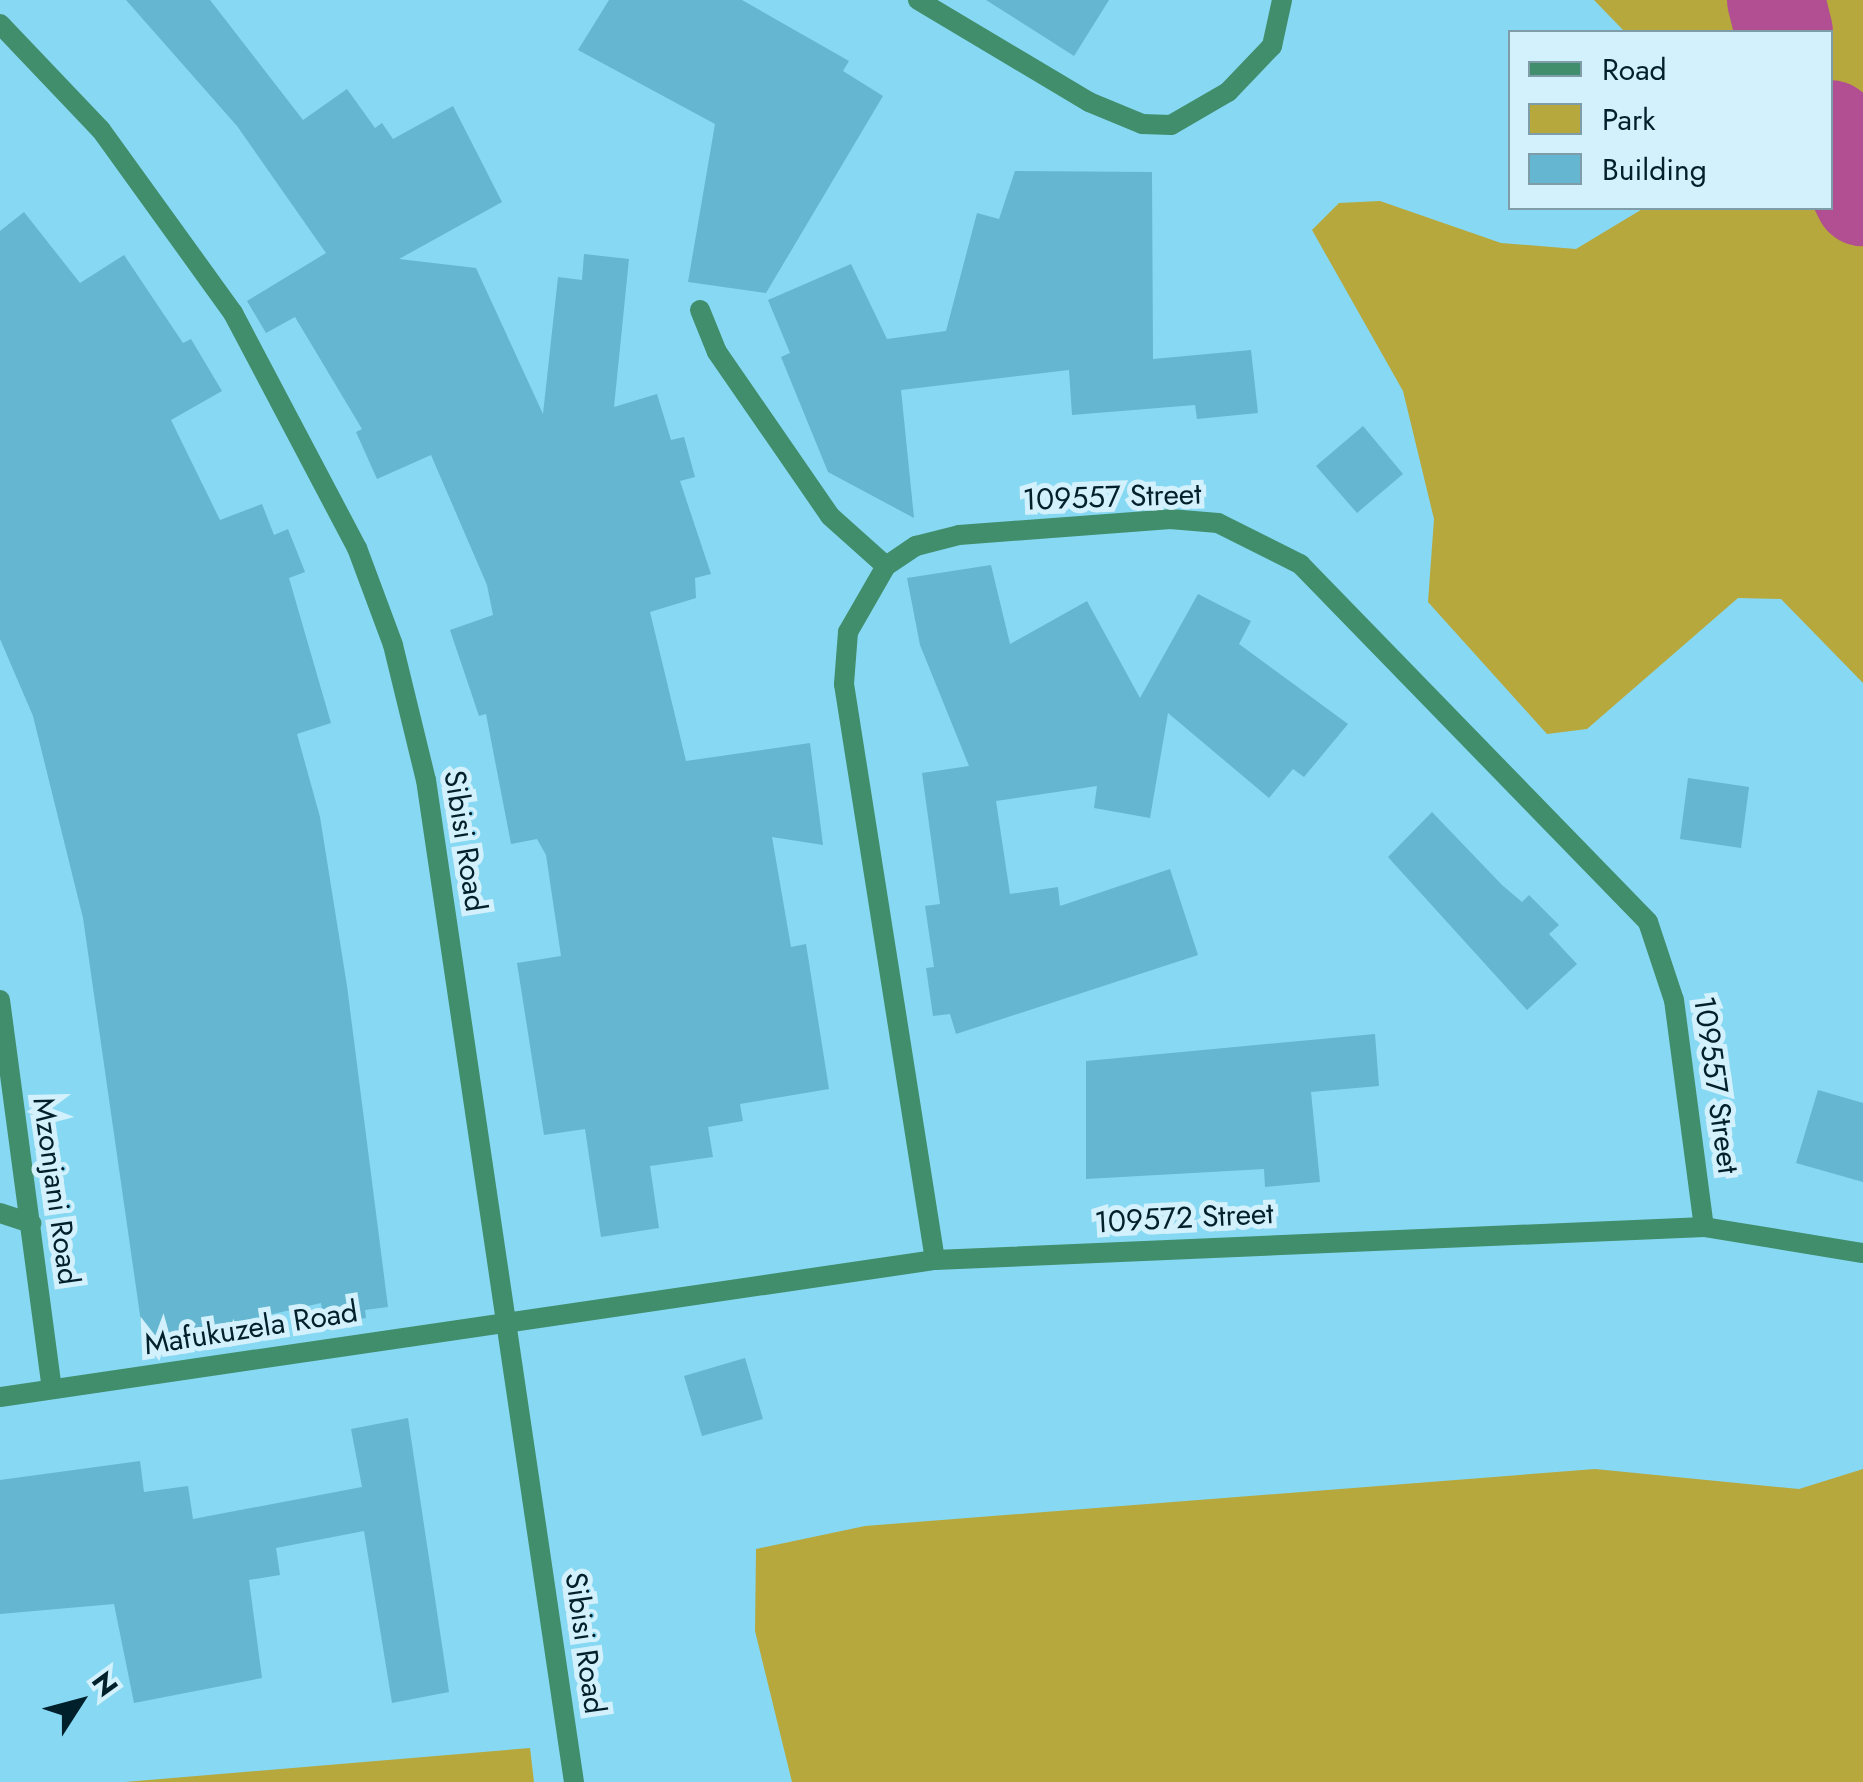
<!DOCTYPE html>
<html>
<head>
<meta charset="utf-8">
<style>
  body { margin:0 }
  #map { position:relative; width:1863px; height:1782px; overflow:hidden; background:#87d8f3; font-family:Jost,sans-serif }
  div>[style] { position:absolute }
  .green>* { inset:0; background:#b6a83d }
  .river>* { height:98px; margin:-49px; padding:0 49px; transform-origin:49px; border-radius:49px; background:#b24f92 }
  .building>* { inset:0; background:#65b6d0 }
  .minor>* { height:20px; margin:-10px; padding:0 10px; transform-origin:10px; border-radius:10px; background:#408e6b }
  .tertiary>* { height:20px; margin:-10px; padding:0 10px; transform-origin:10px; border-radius:10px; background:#408e6b }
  span { translate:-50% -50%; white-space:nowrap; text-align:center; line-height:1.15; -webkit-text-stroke:10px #d3f1fc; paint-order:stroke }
  .street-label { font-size:30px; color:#00202b }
  .legend { position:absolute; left:1508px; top:30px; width:325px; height:180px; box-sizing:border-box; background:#d3f1fc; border:2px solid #7f9da8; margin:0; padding:12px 18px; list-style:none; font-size:30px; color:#00202b }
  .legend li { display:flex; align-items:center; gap:20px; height:50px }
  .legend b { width:50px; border:2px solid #7f9da8 }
  .north { position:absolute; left:30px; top:1652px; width:100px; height:100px; -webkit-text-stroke:8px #d3f1fc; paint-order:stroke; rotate:54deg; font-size:28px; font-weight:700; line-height:40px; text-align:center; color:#00202b }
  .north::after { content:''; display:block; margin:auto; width:35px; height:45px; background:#00202b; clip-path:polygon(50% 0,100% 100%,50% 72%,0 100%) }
</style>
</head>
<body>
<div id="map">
  <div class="green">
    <div style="clip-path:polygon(1594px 0,1863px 0,1863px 683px,1781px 599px,1738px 598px,1587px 729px,1547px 734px,1428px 602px,1434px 519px,1403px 391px,1312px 230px,1339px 203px,1380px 201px,1501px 243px,1576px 249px,1644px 208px,1830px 208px,1830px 32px,1625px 32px)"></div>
    <div style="clip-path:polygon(1595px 1469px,1799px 1489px,1863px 1469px,1863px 1782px,792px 1782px,755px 1631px,756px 1549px,865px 1526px)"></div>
    <div style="clip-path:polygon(530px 1748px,534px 1782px,125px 1782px)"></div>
  </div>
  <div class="river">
    <div style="left:1776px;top:0;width:33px;rotate:76deg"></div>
    <div style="left:1830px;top:129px;width:76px;rotate:64.1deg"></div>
  </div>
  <div class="building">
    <div style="clip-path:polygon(126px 0,210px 0,303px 120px,347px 89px,375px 128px,382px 123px,393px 139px,453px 106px,502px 202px,399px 259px,476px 268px,543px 414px,558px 277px,582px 280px,584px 254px,629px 259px,614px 407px,657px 394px,671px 440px,684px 437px,695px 477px,680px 481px,711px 574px,695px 578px,696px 598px,650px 612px,686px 761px,810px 743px,823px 845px,772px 837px,791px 947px,806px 944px,829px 1089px,740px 1104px,743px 1121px,708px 1127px,713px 1157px,650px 1166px,659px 1228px,601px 1237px,585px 1129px,544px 1135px,517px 963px,561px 956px,546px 855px,537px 839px,511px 844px,486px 714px,479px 716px,450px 630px,493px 615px,487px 585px,431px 455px,377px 479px,356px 432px,362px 429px,295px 317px,266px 333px,247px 301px,326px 253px,237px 126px)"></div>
    <div style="clip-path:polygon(609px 0,742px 0,849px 61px,843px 71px,883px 96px,766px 293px,688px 282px,715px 124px,578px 50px)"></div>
    <div style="clip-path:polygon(986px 0,1109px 0,1074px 56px)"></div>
    <div style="clip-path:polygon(1015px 171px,1152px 172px,1153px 359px,1251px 350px,1258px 413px,1197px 419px,1195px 405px,1072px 415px,1069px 370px,901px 390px,914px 518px,828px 472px,781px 357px,790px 353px,768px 300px,851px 264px,887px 339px,946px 331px,977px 213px,999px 219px)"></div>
    <div style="clip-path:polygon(24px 212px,80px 283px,124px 255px,183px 343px,191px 339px,222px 391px,171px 420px,220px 520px,262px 504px,274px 535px,288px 529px,305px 572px,289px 578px,331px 723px,297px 734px,320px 817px,347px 986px,388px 1307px,365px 1310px,366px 1318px,324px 1324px,321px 1303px,144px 1343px,83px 918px,33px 716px,0 639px,0 231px)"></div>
    <div style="clip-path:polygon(1363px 426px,1403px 474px,1357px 513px,1316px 466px)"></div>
    <div style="clip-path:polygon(991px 565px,1010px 644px,1087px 601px,1140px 698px,1198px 594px,1251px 621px,1239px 644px,1348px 724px,1304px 777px,1293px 769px,1269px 798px,1168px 713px,1150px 818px,1094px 808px,1097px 786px,996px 801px,1010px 894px,1058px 887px,1060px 906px,1170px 869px,1198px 955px,956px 1034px,950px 1014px,933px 1016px,926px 968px,934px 967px,925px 906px,940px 904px,922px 773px,969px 766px,920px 645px,907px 578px)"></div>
    <div style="clip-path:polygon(1688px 778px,1749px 787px,1741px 848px,1680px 839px)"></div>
    <div style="clip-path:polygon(1432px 812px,1502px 885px,1522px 902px,1529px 895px,1559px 925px,1549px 934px,1577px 964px,1527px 1010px,1388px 857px)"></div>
    <div style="clip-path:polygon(1375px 1034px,1379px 1086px,1311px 1092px,1320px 1182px,1265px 1187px,1264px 1169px,1086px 1179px,1086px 1061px)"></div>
    <div style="clip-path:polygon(1818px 1090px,1863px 1103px,1863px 1182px,1796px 1163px)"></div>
    <div style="clip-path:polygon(745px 1358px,763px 1419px,702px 1436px,684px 1376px)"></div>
    <div style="clip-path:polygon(408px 1418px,449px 1692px,392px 1703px,364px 1531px,276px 1548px,280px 1575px,249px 1580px,262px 1678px,134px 1703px,114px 1604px,0 1614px,0 1480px,140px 1461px,144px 1492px,188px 1486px,193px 1519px,362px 1487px,351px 1429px)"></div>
  </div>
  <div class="minor">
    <div style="left:918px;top:0;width:199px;rotate:30.8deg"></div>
    <div style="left:1089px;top:102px;width:57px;rotate:22.5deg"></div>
    <div style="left:1142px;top:124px;width:29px;rotate:2deg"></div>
    <div style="left:1171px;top:125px;width:66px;rotate:-30.1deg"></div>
    <div style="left:1228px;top:92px;width:64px;rotate:-46.3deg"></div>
    <div style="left:1272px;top:46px;width:47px;rotate:-77.7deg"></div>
    <div style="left:700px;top:310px;width:45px;rotate:68deg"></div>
    <div style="left:717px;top:352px;width:199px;rotate:55.4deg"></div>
    <div style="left:830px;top:516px;width:75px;rotate:41.8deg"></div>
    <div style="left:0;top:1000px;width:392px;rotate:82.4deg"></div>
    <div style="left:0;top:1213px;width:33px;rotate:18deg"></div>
    <div style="left:935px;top:1260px;width:583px;rotate:-98.98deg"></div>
    <div style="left:844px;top:684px;width:52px;rotate:-85.6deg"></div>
    <div style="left:848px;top:632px;width:76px;rotate:-60.1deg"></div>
    <div style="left:886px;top:566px;width:36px;rotate:-34deg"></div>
    <div style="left:916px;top:546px;width:44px;rotate:-14.3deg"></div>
    <div style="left:959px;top:535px;width:212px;rotate:-4.3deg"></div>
    <div style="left:1170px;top:519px;width:48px;rotate:4.8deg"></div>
    <div style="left:1218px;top:523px;width:92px;rotate:26.6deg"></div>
    <div style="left:1300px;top:564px;width:499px;rotate:45.8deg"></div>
    <div style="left:1648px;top:922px;width:82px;rotate:71.6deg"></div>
    <div style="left:1674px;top:1000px;width:229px;rotate:82.5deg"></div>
    <div style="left:0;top:1397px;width:945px;rotate:-8.34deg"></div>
    <div style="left:935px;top:1260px;width:770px;rotate:-2.46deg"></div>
    <div style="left:1704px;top:1227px;width:161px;rotate:9.3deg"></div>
  </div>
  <div class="tertiary">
    <div style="left:0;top:24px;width:146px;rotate:46.4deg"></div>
    <div style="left:101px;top:130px;width:226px;rotate:54.2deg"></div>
    <div style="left:233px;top:313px;width:266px;rotate:62.2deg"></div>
    <div style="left:357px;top:548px;width:103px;rotate:69.6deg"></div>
    <div style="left:393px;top:645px;width:139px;rotate:76.3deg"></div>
    <div style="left:426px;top:780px;width:1013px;rotate:81.6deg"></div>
  </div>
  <div class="street-label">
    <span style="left:1112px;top:497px;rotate:-2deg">109557 Street</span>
    <span style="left:465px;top:841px;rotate:81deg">Sibisi Road</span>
    <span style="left:1716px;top:1085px;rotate:82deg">109557 Street</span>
    <span style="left:56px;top:1191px;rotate:82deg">Mzonjani Road</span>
    <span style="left:1184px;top:1218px;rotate:-3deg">109572 Street</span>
    <span style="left:251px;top:1328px;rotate:-9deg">Mafukuzela Road</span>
    <span style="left:585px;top:1643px;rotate:82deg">Sibisi Road</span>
  </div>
  <ul class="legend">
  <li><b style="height:12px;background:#408e6b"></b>Road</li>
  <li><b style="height:28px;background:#b6a83d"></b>Park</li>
  <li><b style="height:28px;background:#65b6d0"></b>Building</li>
  </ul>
  <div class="north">N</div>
</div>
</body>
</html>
